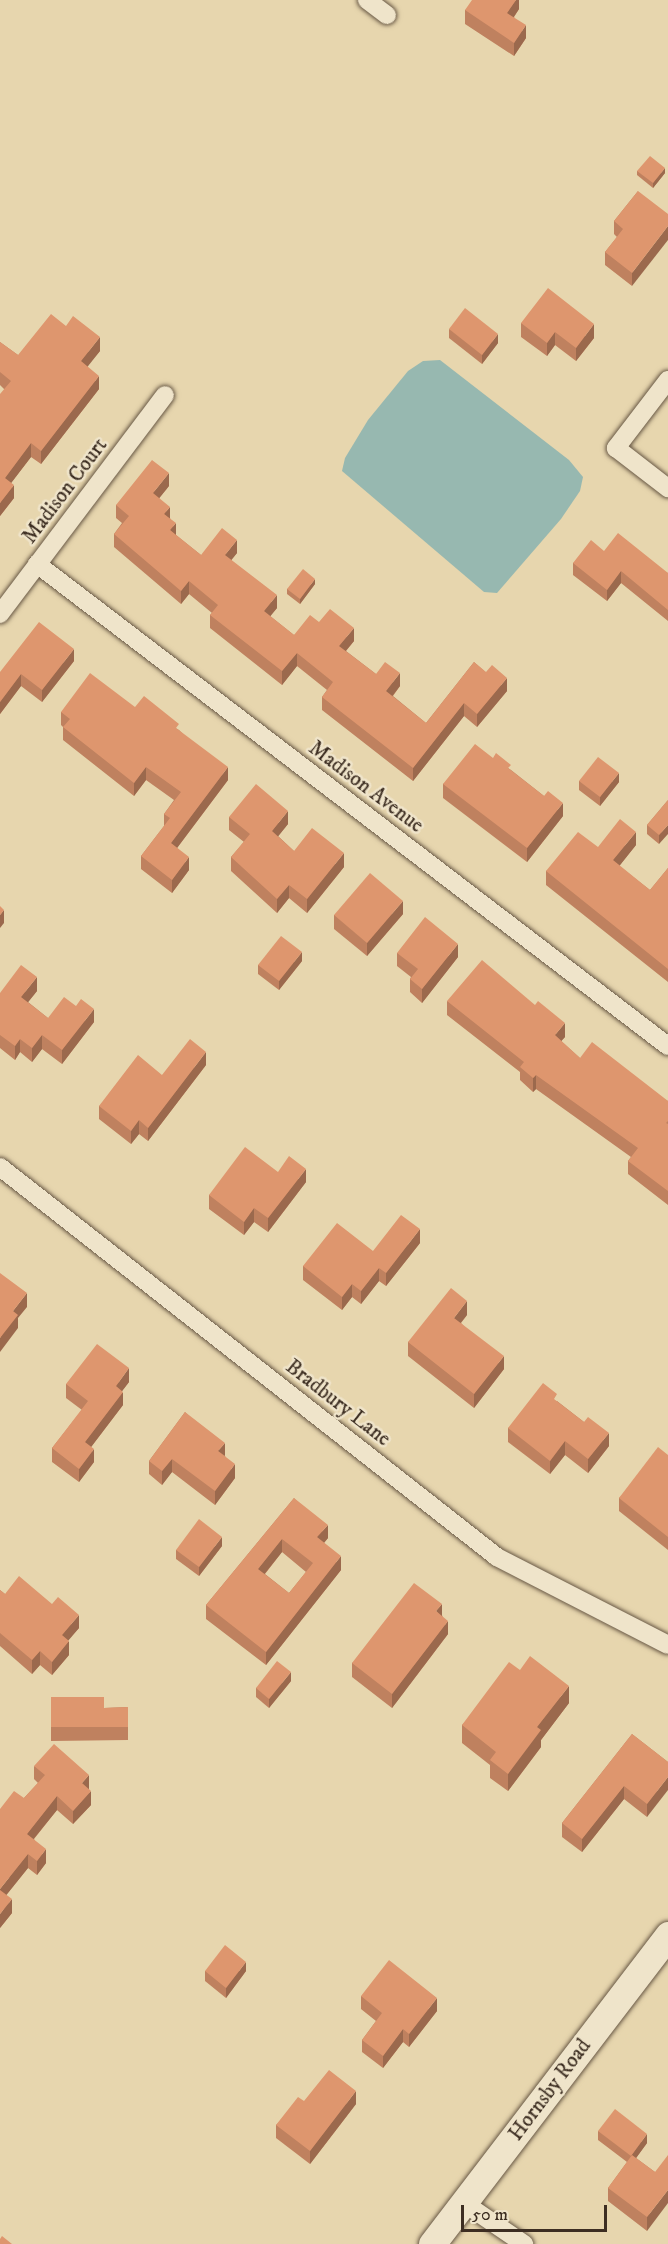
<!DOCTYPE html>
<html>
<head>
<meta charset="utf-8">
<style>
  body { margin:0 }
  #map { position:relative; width:668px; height:2244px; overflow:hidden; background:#e7d6ae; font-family:"IM FELL DW Pica",serif }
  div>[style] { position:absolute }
  .water>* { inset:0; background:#97b8b0 }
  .roads { filter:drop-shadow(0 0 2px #685845) drop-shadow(0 0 2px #685845) }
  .street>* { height:18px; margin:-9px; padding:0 9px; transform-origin:9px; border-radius:9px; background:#efe4ca }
  .secondary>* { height:27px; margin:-13.5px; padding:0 13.5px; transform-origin:13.5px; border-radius:13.5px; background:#efe4ca }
  .wall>* { inset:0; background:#bf815f }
  .shaded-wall>* { inset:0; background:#9b694d }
  .building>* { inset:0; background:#de966e }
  span { translate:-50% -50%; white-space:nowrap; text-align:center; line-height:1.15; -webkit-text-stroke:5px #efe4ca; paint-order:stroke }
  .street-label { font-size:21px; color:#3d2e22 }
  .scale { position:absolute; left:461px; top:2205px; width:146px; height:27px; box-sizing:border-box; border:3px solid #3d2e22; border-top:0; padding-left:8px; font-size:18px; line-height:21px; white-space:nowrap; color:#3d2e22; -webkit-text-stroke:4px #efe4ca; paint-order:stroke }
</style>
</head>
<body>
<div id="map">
  <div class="water">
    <div style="clip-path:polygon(440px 360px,569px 460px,583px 477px,580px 491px,561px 519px,497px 593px,484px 592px,342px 471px,345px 458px,368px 420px,408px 371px,423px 361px)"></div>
  </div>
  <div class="roads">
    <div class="street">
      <div style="left:367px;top:0;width:25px;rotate:37deg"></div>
      <div style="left:668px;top:380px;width:86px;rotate:127.4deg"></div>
      <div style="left:616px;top:448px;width:66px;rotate:37.6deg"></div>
      <div style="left:37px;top:564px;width:794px;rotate:37.38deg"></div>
      <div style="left:0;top:614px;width:274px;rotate:-53deg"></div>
      <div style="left:0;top:1167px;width:632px;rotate:38.12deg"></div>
      <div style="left:497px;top:1557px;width:192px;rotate:27.2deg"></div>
      <div style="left:464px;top:2203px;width:73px;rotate:34.3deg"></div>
    </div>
    <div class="secondary">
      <div style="left:432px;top:2244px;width:389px;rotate:-52.6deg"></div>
    </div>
  </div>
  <div class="wall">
    <div style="clip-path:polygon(519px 0,519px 9px,514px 17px,526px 38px,514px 56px,465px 24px,465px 10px)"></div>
    <div style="clip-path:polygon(637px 171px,665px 173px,653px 188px,637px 175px)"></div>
    <div style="clip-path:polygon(638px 191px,632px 286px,605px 265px,605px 252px,617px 237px,614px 234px,614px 221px)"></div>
    <div style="clip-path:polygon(521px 323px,594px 338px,576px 361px,555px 345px,547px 356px,521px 337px)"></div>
    <div style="clip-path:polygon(449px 329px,498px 343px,482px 364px,449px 338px)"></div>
    <div style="clip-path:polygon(0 342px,18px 355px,100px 351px,87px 366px,99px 389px,41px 464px,31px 457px,11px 483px,14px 498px,0 516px,4px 389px,0 385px)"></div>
    <div style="clip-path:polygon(169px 486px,159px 498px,170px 518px,176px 535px,201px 555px,237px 553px,231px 560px,277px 608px,270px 616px,294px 635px,319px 622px,354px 641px,346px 651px,376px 674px,400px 686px,393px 696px,426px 723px,474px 662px,507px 691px,477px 727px,464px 716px,413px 781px,322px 710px,322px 697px,327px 690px,297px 666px,282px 685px,210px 628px,210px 615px,212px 613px,189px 594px,181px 604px,114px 547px,114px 534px,122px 523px,116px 518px,116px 505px)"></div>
    <div style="clip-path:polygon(604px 551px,668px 573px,668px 621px,621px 583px,607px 601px,573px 575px,573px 563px)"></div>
    <div style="clip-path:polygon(315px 584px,300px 604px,287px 594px,287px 589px)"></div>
    <div style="clip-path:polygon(74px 661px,42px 702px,21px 686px,0 714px,0 672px)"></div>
    <div style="clip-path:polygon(135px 707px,179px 730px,228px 780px,177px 848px,189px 870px,172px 893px,141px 869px,141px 856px,164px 826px,164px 814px,174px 800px,146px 780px,134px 796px,63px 740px,63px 727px,61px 725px,61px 712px)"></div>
    <div style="clip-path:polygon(493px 758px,511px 770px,544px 796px,563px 816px,527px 862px,443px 798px,443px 784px)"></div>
    <div style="clip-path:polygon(579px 781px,619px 782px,600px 806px,579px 790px)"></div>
    <div style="clip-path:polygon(668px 800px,659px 844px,647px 834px,647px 825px)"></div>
    <div style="clip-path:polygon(229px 817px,288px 824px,278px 836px,294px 851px,344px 867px,307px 913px,289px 898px,277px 913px,231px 871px,231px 857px,244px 842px,229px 830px)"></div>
    <div style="clip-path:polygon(636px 845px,619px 866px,650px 890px,668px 868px,668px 982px,546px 885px,546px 871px,598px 847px)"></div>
    <div style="clip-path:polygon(403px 914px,367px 956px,334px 929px,334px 915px)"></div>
    <div style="clip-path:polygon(397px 953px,458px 957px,422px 1003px,410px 992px,410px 979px,411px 977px,397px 966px)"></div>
    <div style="clip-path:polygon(302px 961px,279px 990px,258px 974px,258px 965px)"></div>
    <div style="clip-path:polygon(37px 991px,28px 1002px,48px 1018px,94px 1022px,62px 1064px,42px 1049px,32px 1062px,20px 1052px,15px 1060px,0 1048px,0 993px)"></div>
    <div style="clip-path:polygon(447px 1001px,565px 1037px,561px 1041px,580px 1058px,668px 1101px,668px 1205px,628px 1174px,628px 1161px,631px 1157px,536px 1089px,533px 1092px,520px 1080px,520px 1072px,447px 1015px)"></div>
    <div style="clip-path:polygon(206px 1065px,148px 1141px,139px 1134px,131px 1144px,99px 1119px,99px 1106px,162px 1075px)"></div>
    <div style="clip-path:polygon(278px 1172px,306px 1182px,268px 1232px,254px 1222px,244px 1235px,209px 1209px,209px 1195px)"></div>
    <div style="clip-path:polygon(420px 1243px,386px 1286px,379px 1281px,361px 1304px,352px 1297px,342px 1310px,303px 1280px,303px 1266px,373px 1251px)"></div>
    <div style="clip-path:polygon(467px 1315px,461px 1323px,504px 1369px,474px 1408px,408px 1356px,408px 1342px)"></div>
    <div style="clip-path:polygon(129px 1382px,122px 1391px,123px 1405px,91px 1447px,94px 1462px,79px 1482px,52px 1462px,52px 1448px,82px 1410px,66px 1398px,66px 1384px)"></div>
    <div style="clip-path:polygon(557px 1401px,584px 1422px,609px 1446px,588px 1473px,565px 1455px,550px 1474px,508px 1442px,508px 1428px)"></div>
    <div style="clip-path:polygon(185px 1412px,225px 1456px,235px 1478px,215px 1505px,172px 1472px,162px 1485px,149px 1474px,149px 1461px)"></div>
    <div style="clip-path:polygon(668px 1455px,668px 1550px,619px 1511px,619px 1498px)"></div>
    <div style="clip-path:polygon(evenodd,294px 1498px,328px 1538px,324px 1543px,341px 1570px,266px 1665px,206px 1619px,206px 1605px,294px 1498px,282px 1552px,306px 1572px,289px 1593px,265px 1574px,282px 1552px)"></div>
    <div style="clip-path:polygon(222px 1546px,199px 1576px,176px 1559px,176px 1550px)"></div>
    <div style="clip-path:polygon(0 1590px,5px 1594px,79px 1628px,68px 1640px,69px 1655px,52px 1675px,40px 1665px,32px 1674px,0 1646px)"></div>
    <div style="clip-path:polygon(442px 1615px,448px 1634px,392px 1708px,352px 1677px,352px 1663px)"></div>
    <div style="clip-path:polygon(520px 1670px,569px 1703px,541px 1740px,541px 1747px,508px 1791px,490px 1778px,490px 1765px,462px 1743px,462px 1725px)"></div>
    <div style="clip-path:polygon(291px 1681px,269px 1708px,256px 1697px,256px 1688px)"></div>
    <div style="clip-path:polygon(51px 1697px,104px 1708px,128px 1707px,128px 1740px,51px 1741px)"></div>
    <div style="clip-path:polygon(632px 1734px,668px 1762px,647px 1817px,624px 1799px,582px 1852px,562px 1837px,562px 1823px)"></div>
    <div style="clip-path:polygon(34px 1766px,89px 1789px,91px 1805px,73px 1824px,57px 1810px,34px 1839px,46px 1863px,37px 1875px,28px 1868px,6px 1895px,12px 1913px,0 1928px,24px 1798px,38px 1783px,34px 1779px)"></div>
    <div style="clip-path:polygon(205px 1971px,246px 1971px,226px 1998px,205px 1981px)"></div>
    <div style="clip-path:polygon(361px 1996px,437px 2011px,409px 2047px,403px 2042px,383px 2068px,362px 2052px,362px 2040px,376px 2021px,361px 2009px)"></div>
    <div style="clip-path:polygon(304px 2101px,356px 2104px,310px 2164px,276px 2138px,276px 2125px)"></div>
    <div style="clip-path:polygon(598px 2131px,647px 2143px,636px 2158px,655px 2172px,647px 2231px,608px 2201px,608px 2188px,627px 2162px,598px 2140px)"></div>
  </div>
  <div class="shaded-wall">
    <div style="clip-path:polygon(516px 0,519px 0,519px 9px,507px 27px,507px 13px)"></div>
    <div style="clip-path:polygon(526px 25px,526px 38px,514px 56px,514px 43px)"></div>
    <div style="clip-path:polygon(665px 168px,665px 173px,653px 188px,653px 183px)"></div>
    <div style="clip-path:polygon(668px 226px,668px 240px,632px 286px,632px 273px)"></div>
    <div style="clip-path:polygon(594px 324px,594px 338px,576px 361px,576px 348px)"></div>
    <div style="clip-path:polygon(555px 332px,555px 345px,547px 356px,547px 343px)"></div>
    <div style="clip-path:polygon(498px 334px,498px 343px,482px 364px,482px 355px)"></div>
    <div style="clip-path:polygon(100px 337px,100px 351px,81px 375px,81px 361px)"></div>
    <div style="clip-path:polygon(99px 376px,99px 389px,41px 464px,41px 451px)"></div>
    <div style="clip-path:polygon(31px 443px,31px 457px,5px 491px,5px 478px)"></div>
    <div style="clip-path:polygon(169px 473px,169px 486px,153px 506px,153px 493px)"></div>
    <div style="clip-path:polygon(14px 485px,14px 498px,0 516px,0 503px)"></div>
    <div style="clip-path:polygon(170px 507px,170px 520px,164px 514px)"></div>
    <div style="clip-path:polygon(176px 523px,176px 536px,170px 530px)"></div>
    <div style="clip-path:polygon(237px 540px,237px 553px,225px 568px,225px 555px)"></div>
    <div style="clip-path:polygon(621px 571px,621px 583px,607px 601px,607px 590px)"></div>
    <div style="clip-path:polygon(315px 579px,315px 584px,300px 604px,300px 599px)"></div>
    <div style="clip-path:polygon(189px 581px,189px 594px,181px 604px,181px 591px)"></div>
    <div style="clip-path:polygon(277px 595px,277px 608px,264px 624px,264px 611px)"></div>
    <div style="clip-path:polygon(354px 628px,354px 641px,339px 659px,339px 646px)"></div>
    <div style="clip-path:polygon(74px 649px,74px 661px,42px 702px,42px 690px)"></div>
    <div style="clip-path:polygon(297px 653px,297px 666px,282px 685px,282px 671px)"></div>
    <div style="clip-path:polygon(400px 673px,400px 686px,386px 704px,386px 691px)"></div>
    <div style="clip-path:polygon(21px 674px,21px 686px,0 714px,0 702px)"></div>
    <div style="clip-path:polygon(507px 678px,507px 691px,477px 727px,477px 714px)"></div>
    <div style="clip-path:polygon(464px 703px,464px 716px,413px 781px,413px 768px)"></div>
    <div style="clip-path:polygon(146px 767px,146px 780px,134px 796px,134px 783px)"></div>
    <div style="clip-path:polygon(228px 767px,228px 780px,171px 856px,171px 843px)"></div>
    <div style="clip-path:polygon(619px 773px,619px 782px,600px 806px,600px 797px)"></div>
    <div style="clip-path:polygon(563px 803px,563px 816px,527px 862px,527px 848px)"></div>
    <div style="clip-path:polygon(288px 811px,288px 824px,272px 844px,272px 831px)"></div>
    <div style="clip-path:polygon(668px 825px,668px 834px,659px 844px,659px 835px)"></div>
    <div style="clip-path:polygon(636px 832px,636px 845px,613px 874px,613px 860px)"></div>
    <div style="clip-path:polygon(344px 853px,344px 867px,307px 913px,307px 899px)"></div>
    <div style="clip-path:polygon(189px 857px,189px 870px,172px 893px,172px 880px)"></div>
    <div style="clip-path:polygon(289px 885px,289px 898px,277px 913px,277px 899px)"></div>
    <div style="clip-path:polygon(403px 901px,403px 914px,367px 956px,367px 943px)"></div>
    <div style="clip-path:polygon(4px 910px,4px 923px,0 928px,0 915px)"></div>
    <div style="clip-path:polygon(458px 944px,458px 957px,422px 1003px,422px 989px)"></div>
    <div style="clip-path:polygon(302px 952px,302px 961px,279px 990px,279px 981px)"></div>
    <div style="clip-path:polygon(37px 977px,37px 991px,21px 1011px,21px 997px)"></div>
    <div style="clip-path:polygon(94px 1009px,94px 1022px,62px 1064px,62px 1050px)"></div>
    <div style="clip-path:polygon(565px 1023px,565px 1037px,555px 1048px,555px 1035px)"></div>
    <div style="clip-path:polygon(42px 1035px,42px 1049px,32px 1062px,32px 1048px)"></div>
    <div style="clip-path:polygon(20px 1039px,20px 1052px,15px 1060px,15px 1046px)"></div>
    <div style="clip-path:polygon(206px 1052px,206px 1065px,148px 1141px,148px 1128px)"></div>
    <div style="clip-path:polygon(536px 1075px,536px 1089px,533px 1092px,533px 1078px)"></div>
    <div style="clip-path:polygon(139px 1120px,139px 1134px,131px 1144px,131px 1131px)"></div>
    <div style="clip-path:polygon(306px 1169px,306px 1182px,268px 1232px,268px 1218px)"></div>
    <div style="clip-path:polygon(254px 1208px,254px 1222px,244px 1235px,244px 1222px)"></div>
    <div style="clip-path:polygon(420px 1229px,420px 1243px,386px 1286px,386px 1273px)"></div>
    <div style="clip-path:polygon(379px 1268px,379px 1281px,361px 1304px,361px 1291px)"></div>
    <div style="clip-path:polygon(352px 1284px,352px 1297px,342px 1310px,342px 1297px)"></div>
    <div style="clip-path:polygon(27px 1293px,27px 1307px,18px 1318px,18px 1328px,0 1352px,0 1338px,13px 1311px)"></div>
    <div style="clip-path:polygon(467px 1301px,467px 1315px,454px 1331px,454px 1318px)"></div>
    <div style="clip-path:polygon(504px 1356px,504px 1369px,474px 1408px,474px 1394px)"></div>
    <div style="clip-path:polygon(129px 1368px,129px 1382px,116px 1399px,116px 1386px)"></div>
    <div style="clip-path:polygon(123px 1392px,123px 1405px,85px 1455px,85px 1442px)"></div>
    <div style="clip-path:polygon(609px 1433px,609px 1446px,588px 1473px,588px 1459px)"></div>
    <div style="clip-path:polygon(565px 1441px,565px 1455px,550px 1474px,550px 1461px)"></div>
    <div style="clip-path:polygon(225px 1443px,225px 1456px,218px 1451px)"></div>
    <div style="clip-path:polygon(94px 1449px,94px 1462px,79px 1482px,79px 1469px)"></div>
    <div style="clip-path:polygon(172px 1459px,172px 1472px,162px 1485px,162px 1471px)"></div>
    <div style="clip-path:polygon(235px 1464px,235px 1478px,215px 1505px,215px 1491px)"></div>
    <div style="clip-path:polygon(328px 1525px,328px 1538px,317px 1551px,317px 1537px)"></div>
    <div style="clip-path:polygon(222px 1537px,222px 1546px,199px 1576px,199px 1567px)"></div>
    <div style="clip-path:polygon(282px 1539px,282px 1552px,258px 1582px,258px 1569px)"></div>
    <div style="clip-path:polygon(341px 1556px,341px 1570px,266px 1665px,266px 1652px)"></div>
    <div style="clip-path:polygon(442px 1604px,442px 1618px,436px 1611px)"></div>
    <div style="clip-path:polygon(79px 1615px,79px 1628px,62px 1648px,62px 1635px)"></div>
    <div style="clip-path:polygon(448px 1621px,448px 1634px,392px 1708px,392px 1694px)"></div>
    <div style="clip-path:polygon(69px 1641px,69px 1655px,52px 1675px,52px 1662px)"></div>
    <div style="clip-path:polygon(40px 1651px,40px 1665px,32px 1674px,32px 1660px)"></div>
    <div style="clip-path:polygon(291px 1672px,291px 1681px,269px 1708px,269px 1699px)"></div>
    <div style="clip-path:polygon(569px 1686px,569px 1703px,541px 1740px,541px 1747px,508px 1791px,508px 1774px,537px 1727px)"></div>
    <div style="clip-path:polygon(89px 1775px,89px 1789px,82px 1797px,82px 1783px)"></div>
    <div style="clip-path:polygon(668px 1777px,668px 1790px,647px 1817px,647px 1804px)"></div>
    <div style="clip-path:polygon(624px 1786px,624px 1799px,582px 1852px,582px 1839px)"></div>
    <div style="clip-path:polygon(91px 1791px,91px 1805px,73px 1824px,73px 1811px)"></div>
    <div style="clip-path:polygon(57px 1796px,57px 1810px,27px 1847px,27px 1834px)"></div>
    <div style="clip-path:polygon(46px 1849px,46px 1863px,37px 1875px,37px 1861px)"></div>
    <div style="clip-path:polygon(28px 1854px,28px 1868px,0 1903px,0 1889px)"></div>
    <div style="clip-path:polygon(12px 1899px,12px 1913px,0 1928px,0 1914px)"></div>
    <div style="clip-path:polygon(246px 1962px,246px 1971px,226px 1998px,226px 1988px)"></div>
    <div style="clip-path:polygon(437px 1998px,437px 2011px,409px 2047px,409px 2034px)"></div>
    <div style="clip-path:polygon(403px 2029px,403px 2042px,383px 2068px,383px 2056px)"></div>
    <div style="clip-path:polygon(356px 2091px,356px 2104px,310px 2164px,310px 2151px)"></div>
    <div style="clip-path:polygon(647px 2134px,647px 2143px,631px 2165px,631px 2156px)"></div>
    <div style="clip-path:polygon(668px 2190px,668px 2203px,647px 2231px,647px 2217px)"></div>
  </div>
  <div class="building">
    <div style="clip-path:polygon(472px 0,516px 0,507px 13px,526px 25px,514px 43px,465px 10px)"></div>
    <div style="clip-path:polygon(650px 156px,665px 168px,653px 183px,637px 171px)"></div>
    <div style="clip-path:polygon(638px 191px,668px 214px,668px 226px,632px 273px,605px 252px,623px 229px,614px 221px)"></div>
    <div style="clip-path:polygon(548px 288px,594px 324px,576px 348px,555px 332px,547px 343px,521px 323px)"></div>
    <div style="clip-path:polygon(465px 308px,498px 334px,482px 355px,449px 329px)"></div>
    <div style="clip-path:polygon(51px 314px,66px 326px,73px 316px,100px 337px,81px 361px,99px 376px,41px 451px,31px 443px,5px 478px,14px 485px,0 503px,0 394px,11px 381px,0 372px,0 342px,18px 355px)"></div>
    <div style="clip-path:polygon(152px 460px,169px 473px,153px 493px,170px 507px,164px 514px,176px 523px,170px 530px,201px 555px,222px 528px,237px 540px,225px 555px,277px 595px,264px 611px,294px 635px,310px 615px,319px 622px,330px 609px,354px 628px,339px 646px,376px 674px,385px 662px,400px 673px,386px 691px,426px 723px,474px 662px,486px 672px,492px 665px,507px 678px,477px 714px,464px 703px,413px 768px,322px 697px,333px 682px,297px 653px,282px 671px,210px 615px,218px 605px,189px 581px,181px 591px,114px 534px,129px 516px,116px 505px)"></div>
    <div style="clip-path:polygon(618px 533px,668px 573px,668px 610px,621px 571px,607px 590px,573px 563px,591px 540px,604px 551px)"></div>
    <div style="clip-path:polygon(303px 569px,315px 579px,300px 599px,287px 589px)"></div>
    <div style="clip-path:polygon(39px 622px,74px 649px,42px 690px,21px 674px,0 702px,0 672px)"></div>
    <div style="clip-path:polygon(90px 673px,135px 707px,144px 696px,179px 724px,176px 728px,228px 767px,171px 843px,189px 857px,172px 880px,141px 856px,170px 818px,164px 814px,181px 792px,146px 767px,134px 783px,63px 727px,70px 719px,61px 712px)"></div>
    <div style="clip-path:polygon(475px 744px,493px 758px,496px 753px,511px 765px,508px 768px,544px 796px,548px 791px,563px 803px,527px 848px,443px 784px)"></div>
    <div style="clip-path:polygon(598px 757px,619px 773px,600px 797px,579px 781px)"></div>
    <div style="clip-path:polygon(256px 784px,288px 811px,272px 831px,294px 851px,312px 828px,344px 853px,307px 899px,289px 885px,277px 899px,231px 857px,250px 834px,229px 817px)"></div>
    <div style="clip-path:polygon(668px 800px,668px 825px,659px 835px,647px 825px)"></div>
    <div style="clip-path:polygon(620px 819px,636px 832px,613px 860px,650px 890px,668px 868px,668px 969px,546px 871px,578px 832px,598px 847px)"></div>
    <div style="clip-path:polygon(370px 873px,403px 901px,367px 943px,334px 915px)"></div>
    <div style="clip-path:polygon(0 906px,4px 910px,0 915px)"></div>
    <div style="clip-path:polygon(425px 917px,458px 944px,422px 989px,410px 979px,418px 969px,397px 953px)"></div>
    <div style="clip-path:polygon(281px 936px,302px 952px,279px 981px,258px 965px)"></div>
    <div style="clip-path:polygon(482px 960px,535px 1005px,538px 1001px,565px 1023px,555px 1035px,580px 1058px,592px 1042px,668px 1101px,668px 1121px,666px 1123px,668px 1124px,668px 1191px,628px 1161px,638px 1148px,536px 1075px,533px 1078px,520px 1067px,524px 1062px,447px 1001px)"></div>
    <div style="clip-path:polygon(21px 965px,37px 977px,21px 997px,48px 1018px,64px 997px,76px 1006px,81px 999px,94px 1009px,62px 1050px,42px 1035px,32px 1048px,20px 1039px,15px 1046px,0 1035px,0 993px)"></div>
    <div style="clip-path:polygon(190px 1039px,206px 1052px,148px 1128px,139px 1120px,131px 1131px,99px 1106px,138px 1055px,162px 1075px)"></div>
    <div style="clip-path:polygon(245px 1147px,278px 1172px,289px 1156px,306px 1169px,268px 1218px,254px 1208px,244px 1222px,209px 1195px)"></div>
    <div style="clip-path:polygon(401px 1215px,420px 1229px,386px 1273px,379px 1268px,361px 1291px,352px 1284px,342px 1297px,303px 1266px,337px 1223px,373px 1251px)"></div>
    <div style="clip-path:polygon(0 1273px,27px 1293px,13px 1311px,18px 1315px,0 1338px)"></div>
    <div style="clip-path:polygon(451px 1288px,467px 1301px,454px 1318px,504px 1356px,474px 1394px,408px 1342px)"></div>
    <div style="clip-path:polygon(97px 1344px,129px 1368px,116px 1386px,123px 1392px,85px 1442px,94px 1449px,79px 1469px,52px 1448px,88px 1401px,66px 1384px)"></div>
    <div style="clip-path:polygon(543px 1383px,557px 1394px,554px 1399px,584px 1422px,588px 1417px,609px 1433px,588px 1459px,565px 1441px,550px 1461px,508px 1428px)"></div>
    <div style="clip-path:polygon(185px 1412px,225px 1443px,218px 1451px,235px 1464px,215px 1491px,172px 1459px,162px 1471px,149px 1461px)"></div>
    <div style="clip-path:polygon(658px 1447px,668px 1455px,668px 1537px,619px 1498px)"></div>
    <div style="clip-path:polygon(evenodd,294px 1498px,328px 1525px,317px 1537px,341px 1556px,266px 1652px,206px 1605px,294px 1498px,282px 1539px,313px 1563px,289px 1593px,258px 1569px,282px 1539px)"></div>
    <div style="clip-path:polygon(199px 1519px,222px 1537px,199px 1567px,176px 1550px)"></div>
    <div style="clip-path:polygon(19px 1576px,52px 1604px,58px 1597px,79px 1615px,62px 1635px,69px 1641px,52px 1662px,40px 1651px,32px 1660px,0 1633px,0 1590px,5px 1594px)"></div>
    <div style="clip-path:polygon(414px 1583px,442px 1604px,436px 1611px,448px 1621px,392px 1694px,352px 1663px)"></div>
    <div style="clip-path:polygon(530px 1656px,569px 1686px,537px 1727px,541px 1730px,508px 1774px,490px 1760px,496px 1752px,462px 1725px,509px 1662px,520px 1670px)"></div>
    <div style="clip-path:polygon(277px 1661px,291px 1672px,269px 1699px,256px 1688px)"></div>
    <div style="clip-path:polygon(51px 1697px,104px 1697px,104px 1708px,128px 1707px,128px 1727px,51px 1727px)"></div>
    <div style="clip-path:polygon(632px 1734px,668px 1762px,668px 1777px,647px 1804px,624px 1786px,582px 1839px,562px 1823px)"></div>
    <div style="clip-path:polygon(54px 1744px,89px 1775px,82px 1783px,91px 1791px,73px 1811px,57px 1796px,27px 1834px,46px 1849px,37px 1861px,28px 1854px,0 1889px,0 1809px,14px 1791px,24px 1798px,45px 1775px,34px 1766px)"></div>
    <div style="clip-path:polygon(0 1890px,12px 1899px,0 1914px)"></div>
    <div style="clip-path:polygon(225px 1945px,246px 1962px,226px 1988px,205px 1971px)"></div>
    <div style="clip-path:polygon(389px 1960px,437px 1998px,409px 2034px,403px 2029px,383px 2056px,362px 2040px,382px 2013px,361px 1996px)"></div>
    <div style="clip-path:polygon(329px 2070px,356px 2091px,310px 2151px,276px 2125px,298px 2097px,304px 2101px)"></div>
    <div style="clip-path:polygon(615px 2109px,647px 2134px,631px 2156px,598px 2131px)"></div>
    <div style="clip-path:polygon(632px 2155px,655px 2172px,668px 2155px,668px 2190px,647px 2217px,608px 2188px)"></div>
    <div style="clip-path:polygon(2px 2236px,12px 2244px,0 2244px,0 2239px)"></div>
  </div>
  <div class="street-label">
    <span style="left:65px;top:491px;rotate:-53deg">Madison Court</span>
    <span style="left:366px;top:787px;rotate:37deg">Madison Avenue</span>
    <span style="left:338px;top:1403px;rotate:38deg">Bradbury Lane</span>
    <span style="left:550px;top:2090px;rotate:-53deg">Hornsby Road</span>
  </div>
  <div class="scale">50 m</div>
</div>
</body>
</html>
